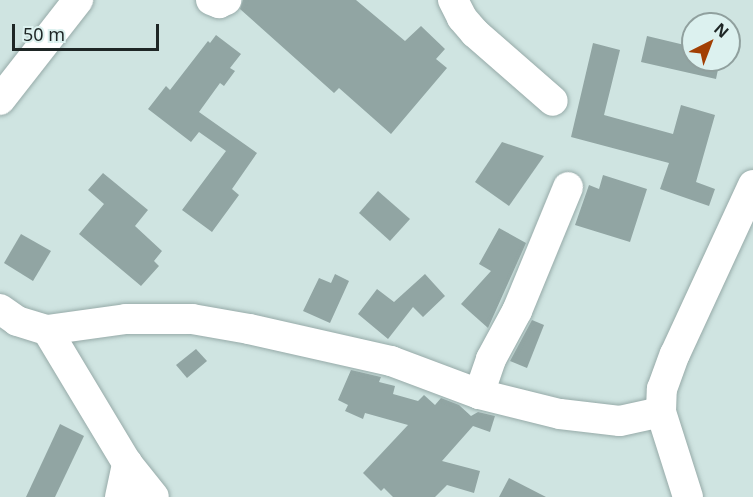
<!DOCTYPE html>
<html>
<head>
<meta charset="utf-8">
<style>
  body { margin:0 }
  #map { position:relative; width:753px; height:497px; overflow:hidden; background:#cfe4e1; font-family:"Noto Sans",sans-serif }
  div>[style] { position:absolute }
  .building>* { inset:0; background:#91a5a3 }
  .roads { filter:drop-shadow(0 0 2px #96aaa8) drop-shadow(0 0 2px #96aaa8) }
  .minor>* { height:30px; margin:-15px; padding:0 15px; transform-origin:15px; border-radius:15px; background:#fff }
  span { translate:-50% -50%; white-space:nowrap; text-align:center; line-height:1.15; -webkit-text-stroke:5px #dcf1ef; paint-order:stroke }
  .north { position:absolute; left:681px; top:12px; width:60px; height:60px; box-sizing:border-box; background:#dcf1ef; border:2px solid #90a09e; border-radius:50%; rotate:42deg; font-size:16px; font-weight:700; line-height:24px; text-align:center; color:#1e2625 }
  .north::after { content:''; display:block; margin:auto; width:21px; height:27px; background:#a23f03; clip-path:polygon(50% 0,100% 100%,50% 72%,0 100%) }
  .scale { position:absolute; left:12px; top:24px; width:147px; height:27px; box-sizing:border-box; border:3px solid #1e2625; border-top:0; padding-left:8px; font-size:18px; line-height:21px; white-space:nowrap; color:#1e2625; -webkit-text-stroke:4px #dcf1ef; paint-order:stroke }
</style>
</head>
<body>
<div id="map">
  <div class="building">
    <div style="clip-path:polygon(243px 0,356px 0,405px 41px,421px 26px,445px 49px,436px 59px,447px 68px,391px 134px,339px 88px,334px 93px,240px 9px)"></div>
    <div style="clip-path:polygon(216px 35px,241px 54px,230px 68px,235px 71px,224px 86px,220px 83px,199px 112px,257px 153px,232px 189px,239px 195px,212px 232px,182px 210px,226px 151px,199px 132px,191px 142px,148px 109px,166px 86px,170px 90px,208px 41px,210px 43px)"></div>
    <div style="clip-path:polygon(647px 36px,693px 47px,693px 60px,720px 60px,716px 79px,641px 62px)"></div>
    <div style="clip-path:polygon(593px 43px,620px 50px,604px 115px,673px 134px,681px 105px,715px 115px,696px 182px,715px 189px,709px 206px,660px 189px,669px 163px,571px 137px)"></div>
    <div style="clip-path:polygon(502px 142px,544px 156px,509px 206px,475px 182px)"></div>
    <div style="clip-path:polygon(103px 173px,148px 210px,135px 226px,162px 251px,154px 261px,159px 266px,141px 286px,79px 234px,104px 204px,88px 190px)"></div>
    <div style="clip-path:polygon(603px 175px,647px 189px,630px 242px,575px 225px,589px 185px,599px 189px)"></div>
    <div style="clip-path:polygon(378px 191px,410px 219px,390px 241px,359px 213px)"></div>
    <div style="clip-path:polygon(499px 228px,526px 243px,488px 328px,461px 304px,491px 271px,479px 264px)"></div>
    <div style="clip-path:polygon(21px 234px,51px 251px,33px 281px,4px 263px)"></div>
    <div style="clip-path:polygon(335px 274px,349px 281px,330px 323px,303px 311px,319px 278px,331px 283px)"></div>
    <div style="clip-path:polygon(425px 274px,445px 296px,423px 317px,413px 307px,388px 339px,358px 314px,377px 289px,394px 302px)"></div>
    <div style="clip-path:polygon(532px 320px,544px 325px,527px 368px,510px 361px)"></div>
    <div style="clip-path:polygon(196px 349px,207px 361px,187px 378px,176px 365px)"></div>
    <div style="clip-path:polygon(351px 370px,381px 377px,379px 382px,395px 386px,393px 394px,418px 401px,424px 395px,435px 405px,441px 398px,459px 405px,471px 416px,478px 412px,495px 416px,490px 432px,473px 426px,442px 461px,480px 471px,474px 493px,447px 485px,435px 497px,393px 497px,384px 488px,381px 491px,363px 473px,408px 425px,365px 413px,363px 419px,345px 411px,348px 405px,338px 400px)"></div>
    <div style="clip-path:polygon(60px 424px,84px 436px,55px 497px,26px 497px)"></div>
    <div style="clip-path:polygon(509px 478px,546px 497px,499px 497px)"></div>
  </div>
  <div class="roads">
    <div class="minor">
      <div style="left:211px;top:0;width:9px;rotate:21deg"></div>
      <div style="left:219px;top:3px;width:8px;rotate:-23deg"></div>
      <div style="left:453px;top:0;width:20px;rotate:63deg"></div>
      <div style="left:462px;top:18px;width:20px;rotate:49deg"></div>
      <div style="left:475px;top:33px;width:103px;rotate:41.1deg"></div>
      <div style="left:0;top:100px;width:127px;rotate:-52deg"></div>
      <div style="left:0;top:309px;width:21px;rotate:35deg"></div>
      <div style="left:17px;top:321px;width:31px;rotate:17deg"></div>
      <div style="left:47px;top:330px;width:80px;rotate:-7.9deg"></div>
      <div style="left:126px;top:319px;width:66px"></div>
      <div style="left:192px;top:319px;width:58px;rotate:10deg"></div>
      <div style="left:249px;top:329px;width:146px;rotate:12.7deg"></div>
      <div style="left:391px;top:361px;width:94px;rotate:20.6deg"></div>
      <div style="left:479px;top:394px;width:83px;rotate:13.9deg"></div>
      <div style="left:560px;top:414px;width:60px;rotate:6.7deg"></div>
      <div style="left:620px;top:421px;width:42px;rotate:-12.4deg"></div>
      <div style="left:47px;top:330px;width:155px;rotate:59deg"></div>
      <div style="left:127px;top:463px;width:43px;rotate:51.5deg"></div>
      <div style="left:479px;top:394px;width:37px;rotate:-71deg"></div>
      <div style="left:491px;top:359px;width:55px;rotate:-61.6deg"></div>
      <div style="left:517px;top:311px;width:134px;rotate:-67.6deg"></div>
      <div style="left:120px;top:497px;width:35px;rotate:-78deg"></div>
      <div style="left:688px;top:497px;width:89px;rotate:-107.6deg"></div>
      <div style="left:661px;top:412px;width:23px;rotate:-88deg"></div>
      <div style="left:662px;top:389px;width:37px;rotate:-70deg"></div>
      <div style="left:675px;top:354px;width:186px;rotate:-65.2deg"></div>
    </div>
  </div>
  <div class="north">N</div>
  <div class="scale">50 m</div>
</div>
</body>
</html>
